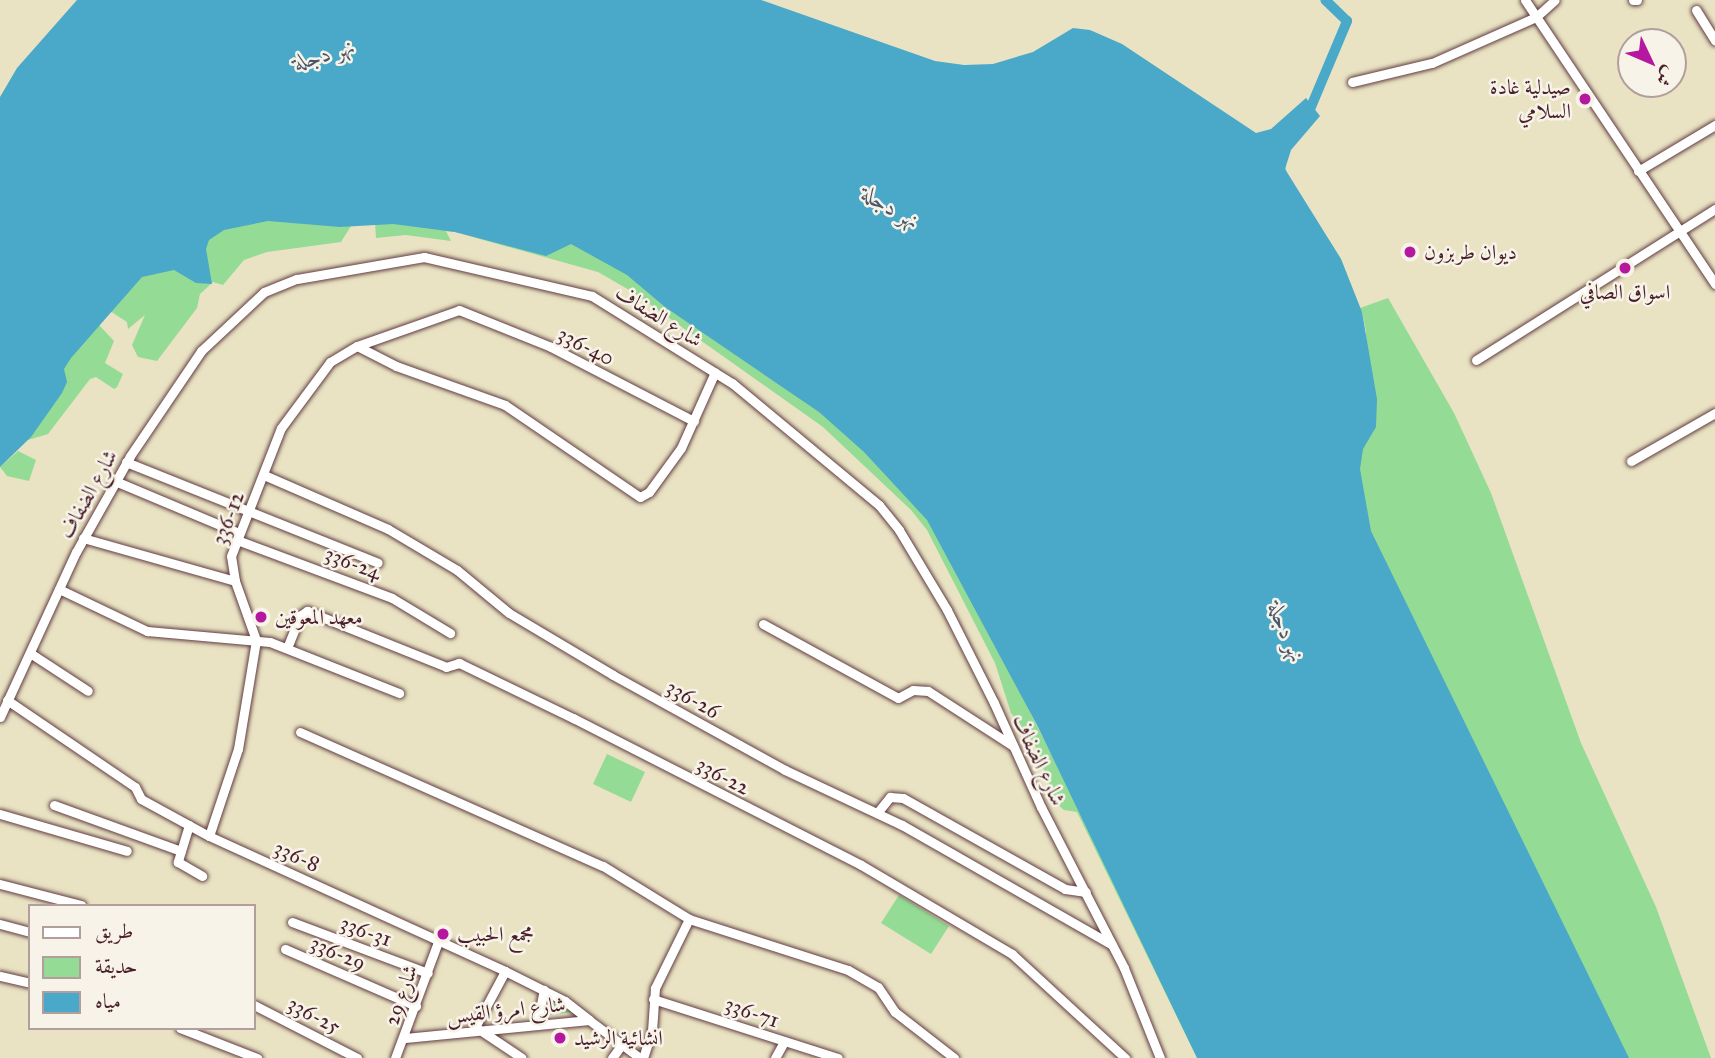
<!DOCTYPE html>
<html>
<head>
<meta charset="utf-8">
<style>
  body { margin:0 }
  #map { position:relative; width:1715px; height:1058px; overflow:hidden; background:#e9e3c3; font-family:"IM FELL Great Primer",Amiri,serif }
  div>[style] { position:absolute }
  .green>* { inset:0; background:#94db95 }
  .water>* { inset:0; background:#4aa8c9 }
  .canal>* { height:10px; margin:-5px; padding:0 5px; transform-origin:5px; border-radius:5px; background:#4aa8c9 }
  .roads { filter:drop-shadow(0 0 2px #623c42) drop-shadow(0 0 2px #623c42) }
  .minor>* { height:9px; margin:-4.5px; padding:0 4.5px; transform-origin:4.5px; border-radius:4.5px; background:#fff }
  .dots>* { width:19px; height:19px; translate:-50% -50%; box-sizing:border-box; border:4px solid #f7f3e8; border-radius:50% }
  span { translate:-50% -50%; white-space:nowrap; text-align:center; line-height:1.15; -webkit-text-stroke:5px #f7f3e8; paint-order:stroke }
  .poi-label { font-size:21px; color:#4a1f2b }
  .right { translate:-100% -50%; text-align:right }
  .left { translate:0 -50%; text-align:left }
  .street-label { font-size:21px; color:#4a1f2b }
  .water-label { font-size:23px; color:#4a566a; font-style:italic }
  .legend { position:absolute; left:28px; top:904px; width:228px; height:126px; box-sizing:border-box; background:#f7f3e8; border:2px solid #b29e9c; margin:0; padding:9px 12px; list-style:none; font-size:21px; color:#4a1f2b }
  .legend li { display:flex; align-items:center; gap:14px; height:35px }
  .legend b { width:35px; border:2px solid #b29e9c }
  .north { position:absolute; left:1617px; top:28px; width:70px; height:70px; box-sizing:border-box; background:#f7f3e8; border:2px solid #b29e9c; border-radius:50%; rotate:134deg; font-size:19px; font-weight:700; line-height:28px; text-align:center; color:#4a1f2b }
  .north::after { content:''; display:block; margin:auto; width:24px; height:32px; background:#b5179e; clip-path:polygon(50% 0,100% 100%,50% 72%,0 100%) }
</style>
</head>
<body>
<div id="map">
  <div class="green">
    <div style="clip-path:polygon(1291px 150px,1285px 164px,1287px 174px,1341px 259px,1360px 308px,1388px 298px,1454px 413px,1491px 493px,1581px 743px,1656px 907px,1711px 1058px,1567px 1058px,1358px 503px,1366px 331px,1362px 312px,1283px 176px,1283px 162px)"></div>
    <div style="clip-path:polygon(374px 206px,561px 246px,570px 239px,693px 312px,915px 486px,1123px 895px,1197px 1058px,1077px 812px,1064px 810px,1056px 803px,1035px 745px,1011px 713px,995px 663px,927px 530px,911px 510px,823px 427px,631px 291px,598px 272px,455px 232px,446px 231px,451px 241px,406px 235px,376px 238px)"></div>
    <div style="clip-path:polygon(272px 211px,351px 226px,341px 242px,267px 252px,244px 260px,223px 285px,213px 282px,200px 294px,197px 308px,157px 361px,138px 357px,132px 345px,145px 315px,128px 329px,127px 322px,110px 311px,118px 301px,125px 266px)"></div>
    <div style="clip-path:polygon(99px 325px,114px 341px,105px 363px,123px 374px,117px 387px,114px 389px,96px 377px,90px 379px,48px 434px,28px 440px,37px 395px)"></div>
    <div style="clip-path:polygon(18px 451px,36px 460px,29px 481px,7px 476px,0 467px)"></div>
    <div style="clip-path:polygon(607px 754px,645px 772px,631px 802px,593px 784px)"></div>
    <div style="clip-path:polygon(899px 895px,949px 926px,931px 954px,881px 923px)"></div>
    <div style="clip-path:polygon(549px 999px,570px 1008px,572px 1012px,545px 1016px)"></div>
  </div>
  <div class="water">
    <div style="clip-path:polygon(77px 0,761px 0,935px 61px,964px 65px,993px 64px,1033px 52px,1073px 28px,1090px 30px,1122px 44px,1256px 133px,1271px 129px,1306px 98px,1320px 116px,1291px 150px,1285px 169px,1341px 259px,1362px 312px,1377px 399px,1376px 427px,1363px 449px,1360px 469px,1371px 531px,1629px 1058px,1197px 1058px,1038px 727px,927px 520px,864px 452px,819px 412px,665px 307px,627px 275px,571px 244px,546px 256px,455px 232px,393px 224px,340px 227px,268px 221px,224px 230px,209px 240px,206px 249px,212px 284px,196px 283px,174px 270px,142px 277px,71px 358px,64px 369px,67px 382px,62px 393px,31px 437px,0 467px,0 97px,17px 68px)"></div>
  </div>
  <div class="canal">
    <div style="left:1308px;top:114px;width:101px;rotate:-67.2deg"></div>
    <div style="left:1347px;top:21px;width:30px;rotate:-136deg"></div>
  </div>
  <div class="roads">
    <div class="minor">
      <div style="left:1525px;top:0;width:342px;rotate:56.2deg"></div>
      <div style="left:1633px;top:0;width:4px"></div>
      <div style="left:1696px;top:10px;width:36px;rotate:58deg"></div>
      <div style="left:1352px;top:82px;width:82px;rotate:-13.4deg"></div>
      <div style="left:1432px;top:63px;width:114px;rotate:-23.9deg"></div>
      <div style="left:1536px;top:17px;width:25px;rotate:-42deg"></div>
      <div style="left:1638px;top:171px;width:90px;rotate:-30.9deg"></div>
      <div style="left:357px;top:346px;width:44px;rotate:27.1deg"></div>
      <div style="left:396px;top:366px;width:116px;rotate:19.7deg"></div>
      <div style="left:505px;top:405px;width:163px;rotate:34.3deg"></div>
      <div style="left:640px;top:497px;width:10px;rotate:-29deg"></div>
      <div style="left:649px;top:492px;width:54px;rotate:-54deg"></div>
      <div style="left:681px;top:448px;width:83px;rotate:-65.9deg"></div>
      <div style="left:1476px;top:360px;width:283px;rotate:-32.3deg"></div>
      <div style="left:1631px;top:461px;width:97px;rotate:-29.7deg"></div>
      <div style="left:126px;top:462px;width:271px;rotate:21.8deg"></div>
      <div style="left:264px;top:475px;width:135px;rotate:23.5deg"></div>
      <div style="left:388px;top:529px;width:80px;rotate:30.7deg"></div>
      <div style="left:457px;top:570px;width:67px;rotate:39.6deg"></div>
      <div style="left:509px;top:613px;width:121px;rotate:30.8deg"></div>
      <div style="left:613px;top:675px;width:196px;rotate:28.9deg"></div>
      <div style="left:785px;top:770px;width:129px;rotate:25.2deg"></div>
      <div style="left:902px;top:825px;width:241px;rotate:29.7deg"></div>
      <div style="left:115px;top:481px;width:134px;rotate:22.8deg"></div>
      <div style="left:83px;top:538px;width:158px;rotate:15.8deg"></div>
      <div style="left:237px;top:540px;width:165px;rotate:20.5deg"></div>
      <div style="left:392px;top:598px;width:68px;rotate:31.1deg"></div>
      <div style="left:59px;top:589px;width:98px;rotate:25.5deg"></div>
      <div style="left:147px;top:631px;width:123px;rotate:5.1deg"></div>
      <div style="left:270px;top:642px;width:139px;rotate:21.6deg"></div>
      <div style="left:763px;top:624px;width:154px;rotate:28.7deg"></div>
      <div style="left:898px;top:698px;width:17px;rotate:-28deg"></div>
      <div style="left:913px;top:690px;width:15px;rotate:4deg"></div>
      <div style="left:928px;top:691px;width:101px;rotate:32.9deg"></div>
      <div style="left:287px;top:648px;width:35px;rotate:-68deg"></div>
      <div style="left:300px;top:616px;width:9px;rotate:-36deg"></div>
      <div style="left:307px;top:611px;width:150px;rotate:21.9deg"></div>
      <div style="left:446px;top:667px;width:14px;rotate:-17deg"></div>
      <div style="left:459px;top:663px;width:127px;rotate:25.8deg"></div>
      <div style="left:573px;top:718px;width:323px;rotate:27deg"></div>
      <div style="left:861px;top:865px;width:175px;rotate:30.5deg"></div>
      <div style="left:1012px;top:954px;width:154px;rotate:42.6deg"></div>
      <div style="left:30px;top:653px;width:69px;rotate:33.2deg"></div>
      <div style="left:7px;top:700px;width:155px;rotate:34.2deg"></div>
      <div style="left:135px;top:787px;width:13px;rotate:63deg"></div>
      <div style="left:141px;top:799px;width:77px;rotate:28.6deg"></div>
      <div style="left:209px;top:836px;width:325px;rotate:24.5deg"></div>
      <div style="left:505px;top:971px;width:67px;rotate:26.6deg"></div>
      <div style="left:565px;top:1001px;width:31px;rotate:38deg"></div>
      <div style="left:0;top:717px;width:182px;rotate:-65.3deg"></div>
      <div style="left:76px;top:552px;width:110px;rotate:-60.6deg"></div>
      <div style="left:130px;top:456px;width:127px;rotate:-55.9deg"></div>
      <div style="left:201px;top:351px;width:86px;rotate:-43.1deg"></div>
      <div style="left:264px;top:292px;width:35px;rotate:-22deg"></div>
      <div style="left:297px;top:279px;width:129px;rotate:-9.8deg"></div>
      <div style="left:424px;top:257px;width:172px;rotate:13.1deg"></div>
      <div style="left:592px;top:296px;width:165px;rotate:31.9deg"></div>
      <div style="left:732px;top:383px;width:191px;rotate:39.7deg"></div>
      <div style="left:879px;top:505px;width:32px;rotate:51deg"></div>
      <div style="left:899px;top:530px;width:93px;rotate:59deg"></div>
      <div style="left:947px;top:610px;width:104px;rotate:63.2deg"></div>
      <div style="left:994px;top:703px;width:114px;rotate:65.7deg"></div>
      <div style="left:1041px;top:807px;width:181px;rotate:62.7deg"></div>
      <div style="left:1124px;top:968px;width:97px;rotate:68.2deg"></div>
      <div style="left:300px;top:732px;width:331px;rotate:23.9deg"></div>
      <div style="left:603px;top:866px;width:101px;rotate:31.6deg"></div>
      <div style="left:689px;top:919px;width:167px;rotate:17.8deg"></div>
      <div style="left:848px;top:970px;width:34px;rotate:30deg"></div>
      <div style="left:878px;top:987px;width:30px;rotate:56deg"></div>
      <div style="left:895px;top:1012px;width:75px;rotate:37.9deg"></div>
      <div style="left:54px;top:805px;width:135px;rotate:19.9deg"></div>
      <div style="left:877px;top:813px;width:21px;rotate:-51deg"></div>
      <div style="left:890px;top:797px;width:13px;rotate:4deg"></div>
      <div style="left:903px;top:798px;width:186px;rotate:29.3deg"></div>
      <div style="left:1065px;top:889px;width:21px;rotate:8deg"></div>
      <div style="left:0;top:814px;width:132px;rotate:16.2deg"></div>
      <div style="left:189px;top:825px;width:39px;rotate:107deg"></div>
      <div style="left:178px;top:862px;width:28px;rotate:30deg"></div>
      <div style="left:209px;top:836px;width:92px;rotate:-71.6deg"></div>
      <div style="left:238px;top:749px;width:110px;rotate:-80.6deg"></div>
      <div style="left:256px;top:640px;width:63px;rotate:-109.6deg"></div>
      <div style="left:235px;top:581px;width:25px;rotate:-99deg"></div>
      <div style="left:231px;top:556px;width:137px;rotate:-68.7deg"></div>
      <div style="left:281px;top:428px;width:82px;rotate:-53.4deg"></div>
      <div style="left:330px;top:362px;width:31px;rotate:-31deg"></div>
      <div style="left:357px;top:346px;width:108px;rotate:-19.4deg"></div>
      <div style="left:459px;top:310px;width:99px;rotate:21.9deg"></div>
      <div style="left:551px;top:347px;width:161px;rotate:27.4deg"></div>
      <div style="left:0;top:884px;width:84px;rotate:14.5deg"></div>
      <div style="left:292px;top:922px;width:145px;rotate:20.6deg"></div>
      <div style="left:0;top:924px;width:31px;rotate:15deg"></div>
      <div style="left:285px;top:949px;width:143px;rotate:23.5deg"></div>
      <div style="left:0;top:976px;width:31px;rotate:13deg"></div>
      <div style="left:653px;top:999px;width:194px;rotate:17.7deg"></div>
      <div style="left:254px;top:1005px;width:116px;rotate:27.2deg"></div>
      <div style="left:537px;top:1025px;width:36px;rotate:-79deg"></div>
      <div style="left:180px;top:1028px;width:83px;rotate:21.3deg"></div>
      <div style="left:480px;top:1030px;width:50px;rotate:33.7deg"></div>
      <div style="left:473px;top:1031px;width:68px;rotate:-61.9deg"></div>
      <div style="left:405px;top:1038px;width:185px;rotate:-5.6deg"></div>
      <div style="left:589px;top:1020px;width:64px;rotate:36.7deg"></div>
      <div style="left:395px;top:1058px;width:124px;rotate:-69.7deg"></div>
      <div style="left:612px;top:1058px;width:14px;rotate:-54deg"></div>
      <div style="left:643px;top:1058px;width:28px;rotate:-72deg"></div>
      <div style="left:652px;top:1031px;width:43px;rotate:-86deg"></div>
      <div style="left:655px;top:988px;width:77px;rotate:-63.8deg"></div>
      <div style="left:775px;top:1058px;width:18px;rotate:-61deg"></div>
    </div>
  </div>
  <div class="dots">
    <div style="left:1585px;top:99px;background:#b5179e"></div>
    <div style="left:1410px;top:252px;background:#b5179e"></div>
    <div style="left:1625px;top:268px;background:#b5179e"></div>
    <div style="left:261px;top:617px;background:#b5179e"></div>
    <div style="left:443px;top:934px;background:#b5179e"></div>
    <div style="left:560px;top:1038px;background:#b5179e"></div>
  </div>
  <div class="poi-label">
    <span class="right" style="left:1571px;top:99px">صيدلية غادة<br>السلامي</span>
    <span class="left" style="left:1424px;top:252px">ديوان طربزون</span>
    <span style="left:1625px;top:292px">اسواق الصافي</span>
    <span class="left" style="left:275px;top:617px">معهد المعوقين</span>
    <span class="left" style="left:457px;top:934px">مجمع الحبيب</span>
    <span class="left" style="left:574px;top:1038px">انشائية الرشيد</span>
  </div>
  <div class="street-label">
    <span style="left:659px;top:316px;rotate:32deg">شارع الضفاف</span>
    <span style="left:586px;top:346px;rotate:27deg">336-40</span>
    <span style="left:88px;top:494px;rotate:-61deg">شارع الضفاف</span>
    <span style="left:228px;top:518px;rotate:-69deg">336-12</span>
    <span style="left:353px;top:563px;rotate:21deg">336-24</span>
    <span style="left:693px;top:699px;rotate:29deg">336-26</span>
    <span style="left:1039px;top:760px;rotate:65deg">شارع الضفاف</span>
    <span style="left:723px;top:776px;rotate:28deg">336-22</span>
    <span style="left:297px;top:856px;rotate:24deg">336-8</span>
    <span style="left:366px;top:931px;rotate:20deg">336-31</span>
    <span style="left:338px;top:953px;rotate:23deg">336-29</span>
    <span style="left:401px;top:995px;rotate:-71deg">شارع 29</span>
    <span style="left:506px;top:1010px;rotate:-6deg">شارع امرؤ القيس</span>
    <span style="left:752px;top:1012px;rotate:19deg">336-71</span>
    <span style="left:314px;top:1015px;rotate:28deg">336-25</span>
  </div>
  <div class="water-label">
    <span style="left:324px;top:54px;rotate:-17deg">نهر دجلة</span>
    <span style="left:891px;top:207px;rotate:30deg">نهر دجلة</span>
    <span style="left:1287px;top:632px;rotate:67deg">نهر دجلة</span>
  </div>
  <ul class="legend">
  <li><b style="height:9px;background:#fff"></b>طريق</li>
  <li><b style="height:19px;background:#94db95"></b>حديقة</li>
  <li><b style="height:19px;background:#4aa8c9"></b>مياه</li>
  </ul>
  <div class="north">ش</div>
</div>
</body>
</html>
